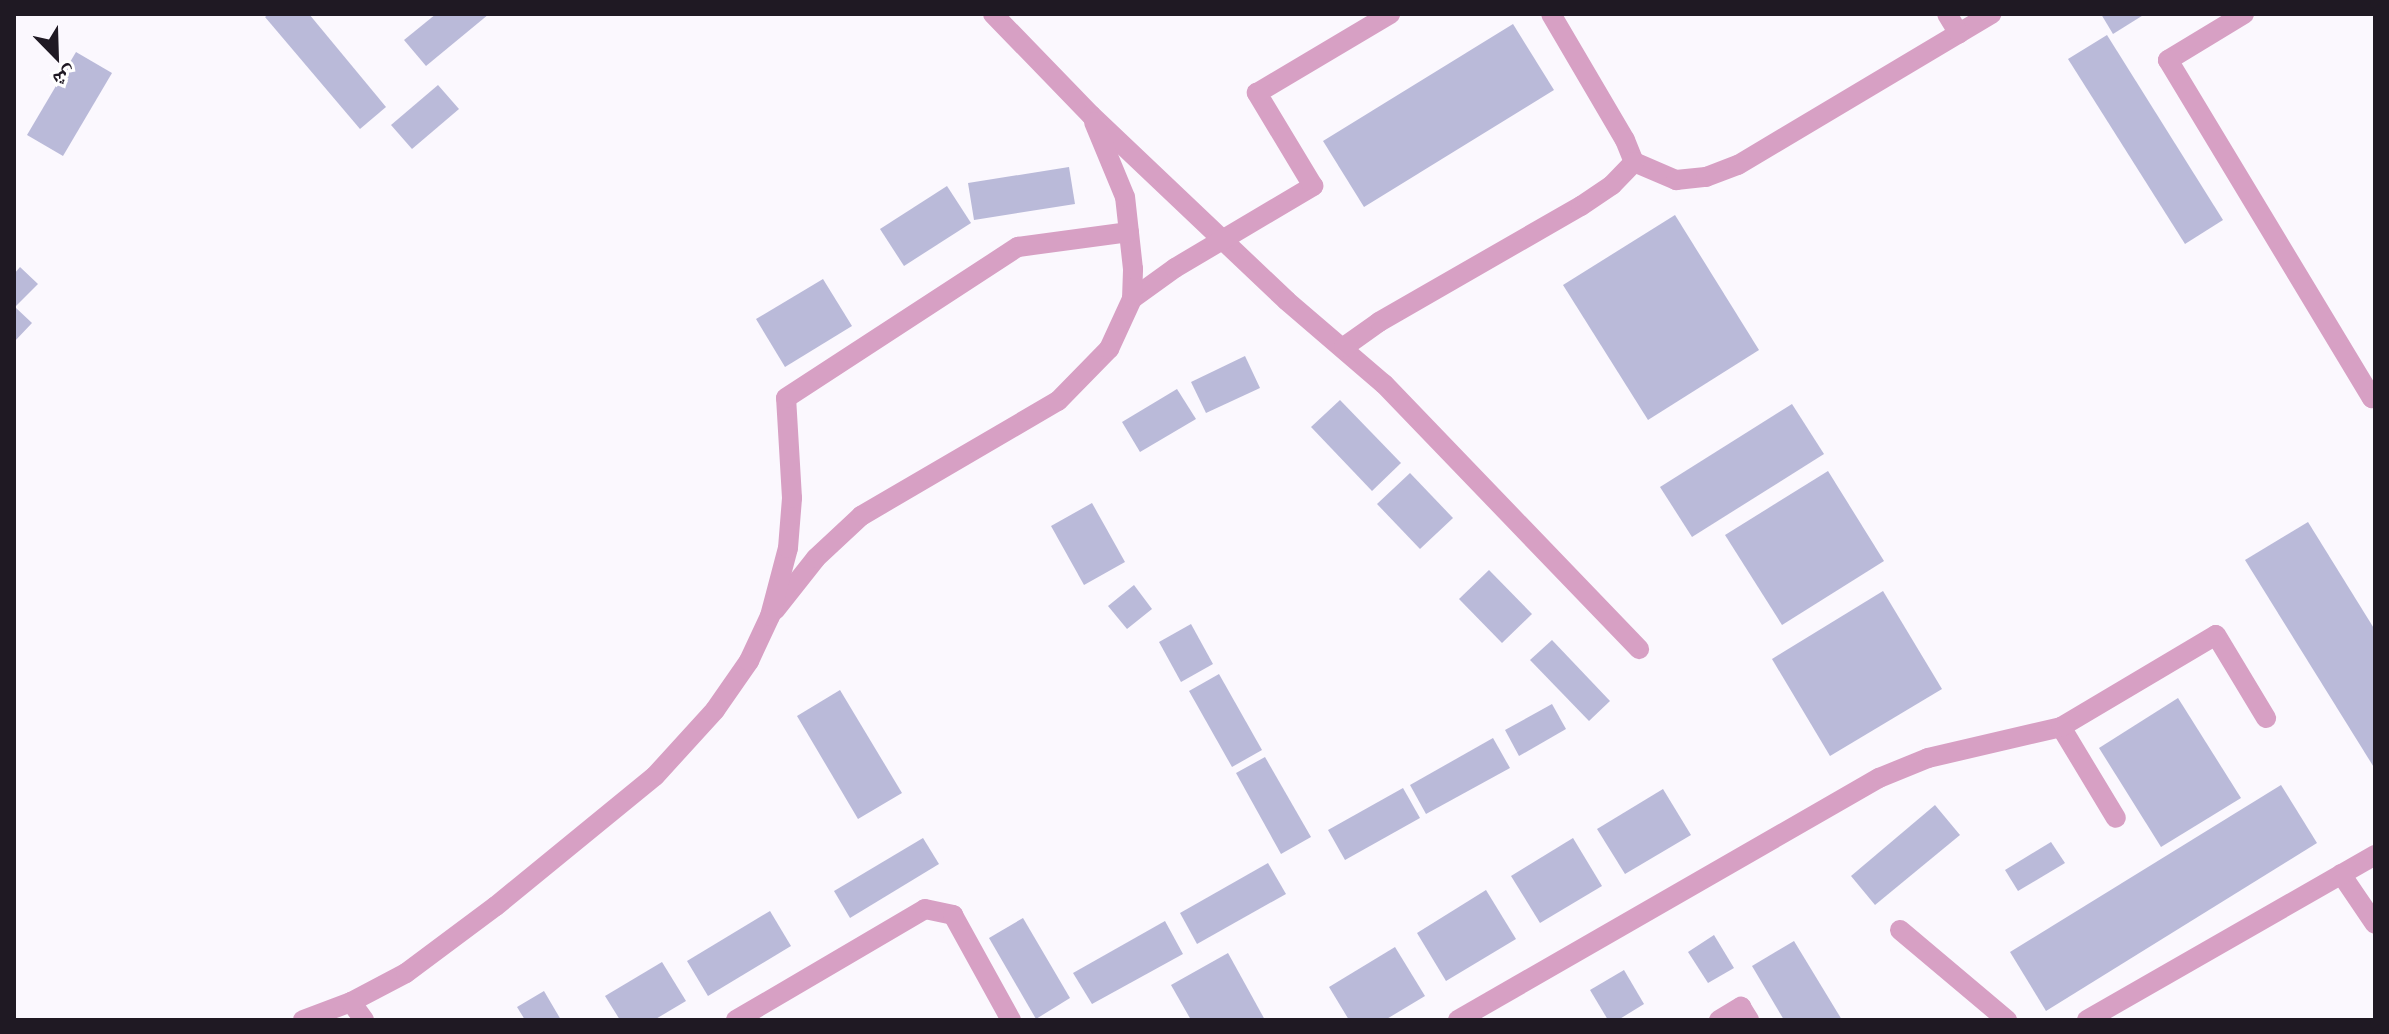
<!DOCTYPE html>
<html>
<head>
<meta charset="utf-8">
<style>
  body { margin:0 }
  #map { position:relative; width:2389px; height:1034px; overflow:hidden; background:#fbf8fe; font-family:Jost,"Noto Naskh Arabic",sans-serif }
  div>[style] { position:absolute }
  .building>* { inset:0; background:#babad9 }
  .service>* { height:20px; margin:-10px; padding:0 10px; transform-origin:10px; border-radius:10px; background:#d7a0c4 }
  span { translate:-50% -50%; white-space:nowrap; text-align:center; line-height:1.15; -webkit-text-stroke:7px #fff; paint-order:stroke }
  .frame { position:absolute; inset:0; border:16px solid #1f1923; pointer-events:none }
  .north { position:absolute; left:16px; top:16px; width:80px; height:80px; -webkit-text-stroke:6px #fff; paint-order:stroke; rotate:157deg; font-size:22px; font-weight:700; line-height:32px; text-align:center; color:#1f1923 }
  .north::after { content:''; display:block; margin:auto; width:28px; height:36px; background:#1f1923; clip-path:polygon(50% 0,100% 100%,50% 72%,0 100%) }
</style>
</head>
<body>
<div id="map">
  <div class="building">
    <div style="clip-path:polygon(269px 14px,309px 14px,386px 107px,360px 129px,265px 17px)"></div>
    <div style="clip-path:polygon(436px 14px,489px 14px,426px 66px,404px 40px)"></div>
    <div style="clip-path:polygon(2101px 14px,2145px 14px,2113px 34px)"></div>
    <div style="clip-path:polygon(1513px 24px,1554px 90px,1364px 207px,1323px 141px)"></div>
    <div style="clip-path:polygon(2107px 35px,2223px 220px,2185px 244px,2068px 59px)"></div>
    <div style="clip-path:polygon(76px 52px,112px 73px,63px 156px,27px 135px)"></div>
    <div style="clip-path:polygon(438px 85px,459px 109px,412px 149px,391px 125px)"></div>
    <div style="clip-path:polygon(1069px 167px,1075px 204px,974px 220px,968px 183px)"></div>
    <div style="clip-path:polygon(947px 186px,971px 223px,904px 266px,880px 229px)"></div>
    <div style="clip-path:polygon(1675px 215px,1759px 350px,1648px 420px,1563px 285px)"></div>
    <div style="clip-path:polygon(20px 267px,38px 284px,15px 307px,32px 323px,14px 342px,14px 274px)"></div>
    <div style="clip-path:polygon(823px 279px,852px 326px,785px 367px,756px 319px)"></div>
    <div style="clip-path:polygon(1245px 356px,1260px 388px,1206px 413px,1191px 382px)"></div>
    <div style="clip-path:polygon(1177px 389px,1196px 419px,1140px 452px,1122px 422px)"></div>
    <div style="clip-path:polygon(1340px 400px,1401px 463px,1372px 491px,1311px 427px)"></div>
    <div style="clip-path:polygon(1792px 404px,1824px 454px,1692px 537px,1660px 487px)"></div>
    <div style="clip-path:polygon(1828px 471px,1884px 561px,1782px 625px,1725px 535px)"></div>
    <div style="clip-path:polygon(1410px 473px,1453px 518px,1420px 549px,1377px 504px)"></div>
    <div style="clip-path:polygon(1092px 503px,1125px 562px,1084px 585px,1051px 526px)"></div>
    <div style="clip-path:polygon(2308px 522px,2375px 630px,2375px 769px,2245px 560px)"></div>
    <div style="clip-path:polygon(1489px 570px,1532px 614px,1502px 643px,1459px 599px)"></div>
    <div style="clip-path:polygon(1134px 585px,1152px 609px,1127px 629px,1108px 606px)"></div>
    <div style="clip-path:polygon(1883px 591px,1942px 689px,1830px 756px,1772px 659px)"></div>
    <div style="clip-path:polygon(1191px 624px,1213px 664px,1181px 682px,1159px 642px)"></div>
    <div style="clip-path:polygon(1552px 640px,1610px 701px,1589px 721px,1530px 660px)"></div>
    <div style="clip-path:polygon(1219px 674px,1262px 750px,1232px 767px,1189px 691px)"></div>
    <div style="clip-path:polygon(840px 690px,902px 793px,858px 819px,797px 716px)"></div>
    <div style="clip-path:polygon(2178px 698px,2241px 798px,2161px 847px,2099px 748px)"></div>
    <div style="clip-path:polygon(1552px 704px,1566px 729px,1519px 756px,1505px 730px)"></div>
    <div style="clip-path:polygon(1493px 738px,1510px 768px,1426px 814px,1410px 785px)"></div>
    <div style="clip-path:polygon(1265px 757px,1311px 837px,1281px 854px,1236px 773px)"></div>
    <div style="clip-path:polygon(2281px 785px,2317px 843px,2046px 1011px,2010px 952px)"></div>
    <div style="clip-path:polygon(1403px 788px,1420px 818px,1345px 860px,1328px 830px)"></div>
    <div style="clip-path:polygon(1663px 789px,1691px 835px,1625px 874px,1597px 829px)"></div>
    <div style="clip-path:polygon(1935px 805px,1960px 835px,1875px 905px,1851px 876px)"></div>
    <div style="clip-path:polygon(923px 838px,939px 864px,850px 918px,834px 891px)"></div>
    <div style="clip-path:polygon(1573px 838px,1602px 886px,1540px 923px,1511px 876px)"></div>
    <div style="clip-path:polygon(2051px 842px,2065px 863px,2018px 891px,2005px 870px)"></div>
    <div style="clip-path:polygon(1268px 863px,1286px 894px,1197px 944px,1180px 913px)"></div>
    <div style="clip-path:polygon(1486px 890px,1516px 939px,1446px 981px,1417px 933px)"></div>
    <div style="clip-path:polygon(770px 911px,791px 946px,708px 996px,687px 961px)"></div>
    <div style="clip-path:polygon(1023px 918px,1070px 998px,1036px 1019px,989px 938px)"></div>
    <div style="clip-path:polygon(1165px 921px,1183px 954px,1092px 1004px,1073px 973px)"></div>
    <div style="clip-path:polygon(1714px 935px,1734px 968px,1708px 983px,1688px 952px)"></div>
    <div style="clip-path:polygon(1794px 941px,1842px 1020px,1784px 1020px,1752px 966px)"></div>
    <div style="clip-path:polygon(1395px 947px,1425px 996px,1385px 1020px,1349px 1020px,1329px 987px)"></div>
    <div style="clip-path:polygon(1228px 953px,1265px 1020px,1191px 1020px,1171px 985px)"></div>
    <div style="clip-path:polygon(662px 962px,686px 1001px,654px 1020px,620px 1020px,605px 996px)"></div>
    <div style="clip-path:polygon(1624px 970px,1644px 1004px,1618px 1020px,1608px 1020px,1590px 990px)"></div>
    <div style="clip-path:polygon(544px 991px,561px 1020px,525px 1020px,517px 1007px)"></div>
  </div>
  <div class="service">
    <div style="left:993px;top:14px;width:141px;rotate:45.9deg"></div>
    <div style="left:1091px;top:115px;width:270px;rotate:43.5deg"></div>
    <div style="left:1287px;top:301px;width:128px;rotate:40.6deg"></div>
    <div style="left:1384px;top:384px;width:368px;rotate:46.1deg"></div>
    <div style="left:1551px;top:14px;width:146px;rotate:59.6deg"></div>
    <div style="left:1625px;top:140px;width:24px;rotate:68deg"></div>
    <div style="left:1634px;top:162px;width:46px;rotate:23.2deg"></div>
    <div style="left:1676px;top:180px;width:30px;rotate:-6deg"></div>
    <div style="left:1706px;top:177px;width:34px;rotate:-21deg"></div>
    <div style="left:1738px;top:165px;width:295px;rotate:-30.8deg"></div>
    <div style="left:1947px;top:14px;width:23px;rotate:59deg"></div>
    <div style="left:2244px;top:14px;width:89px;rotate:148.8deg"></div>
    <div style="left:2168px;top:60px;width:395px;rotate:58.9deg"></div>
    <div style="left:2372px;top:398px;width:3px;rotate:-18deg"></div>
    <div style="left:1132px;top:299px;width:53px;rotate:-35.8deg"></div>
    <div style="left:1175px;top:268px;width:161px;rotate:-30.7deg"></div>
    <div style="left:1313px;top:186px;width:109px;rotate:-121.1deg"></div>
    <div style="left:1257px;top:93px;width:155px;rotate:-30.7deg"></div>
    <div style="left:1344px;top:347px;width:43px;rotate:-35.5deg"></div>
    <div style="left:1379px;top:322px;width:233px;rotate:-29.9deg"></div>
    <div style="left:1581px;top:206px;width:37px;rotate:-34deg"></div>
    <div style="left:1612px;top:185px;width:32px;rotate:-46deg"></div>
    <div style="left:775px;top:610px;width:66px;rotate:-51.7deg"></div>
    <div style="left:816px;top:558px;width:62px;rotate:-43deg"></div>
    <div style="left:861px;top:516px;width:228px;rotate:-30.3deg"></div>
    <div style="left:1058px;top:401px;width:73px;rotate:-45.6deg"></div>
    <div style="left:1109px;top:349px;width:55px;rotate:-65.3deg"></div>
    <div style="left:1132px;top:299px;width:30px;rotate:-88deg"></div>
    <div style="left:1133px;top:269px;width:72px;rotate:-96.3deg"></div>
    <div style="left:1125px;top:197px;width:81px;rotate:-112.5deg"></div>
    <div style="left:2061px;top:727px;width:106px;rotate:58.9deg"></div>
    <div style="left:2341px;top:874px;width:60px;rotate:55.8deg"></div>
    <div style="left:1900px;top:930px;width:140px;rotate:40.1deg"></div>
    <div style="left:351px;top:1002px;width:22px;rotate:54deg"></div>
    <div style="left:303px;top:1020px;width:51px;rotate:-20.6deg"></div>
    <div style="left:351px;top:1002px;width:62px;rotate:-27.8deg"></div>
    <div style="left:406px;top:973px;width:112px;rotate:-36.7deg"></div>
    <div style="left:496px;top:906px;width:205px;rotate:-39.3deg"></div>
    <div style="left:655px;top:776px;width:89px;rotate:-47.7deg"></div>
    <div style="left:715px;top:710px;width:60px;rotate:-55.2deg"></div>
    <div style="left:749px;top:661px;width:50px;rotate:-65deg"></div>
    <div style="left:770px;top:616px;width:70px;rotate:-75.2deg"></div>
    <div style="left:788px;top:548px;width:50px;rotate:-85.4deg"></div>
    <div style="left:792px;top:498px;width:100px;rotate:-93.4deg"></div>
    <div style="left:786px;top:398px;width:277px;rotate:-33.1deg"></div>
    <div style="left:1018px;top:247px;width:112px;rotate:-7.7deg"></div>
    <div style="left:736px;top:1020px;width:219px;rotate:-30.4deg"></div>
    <div style="left:925px;top:909px;width:29px;rotate:12deg"></div>
    <div style="left:953px;top:915px;width:120px;rotate:61.1deg"></div>
    <div style="left:1458px;top:1020px;width:486px;rotate:-29.9deg"></div>
    <div style="left:1879px;top:778px;width:53px;rotate:-22.2deg"></div>
    <div style="left:1928px;top:758px;width:137px;rotate:-13.1deg"></div>
    <div style="left:2061px;top:727px;width:180px;rotate:-30.7deg"></div>
    <div style="left:2216px;top:635px;width:97px;rotate:58.9deg"></div>
    <div style="left:1719px;top:1020px;width:26px;rotate:-31deg"></div>
    <div style="left:1741px;top:1007px;width:15px;rotate:58deg"></div>
    <div style="left:2087px;top:1020px;width:332px;rotate:-29.8deg"></div>
  </div>
  <div class="frame"></div>
  <div class="north">ش</div>
</div>
</body>
</html>
